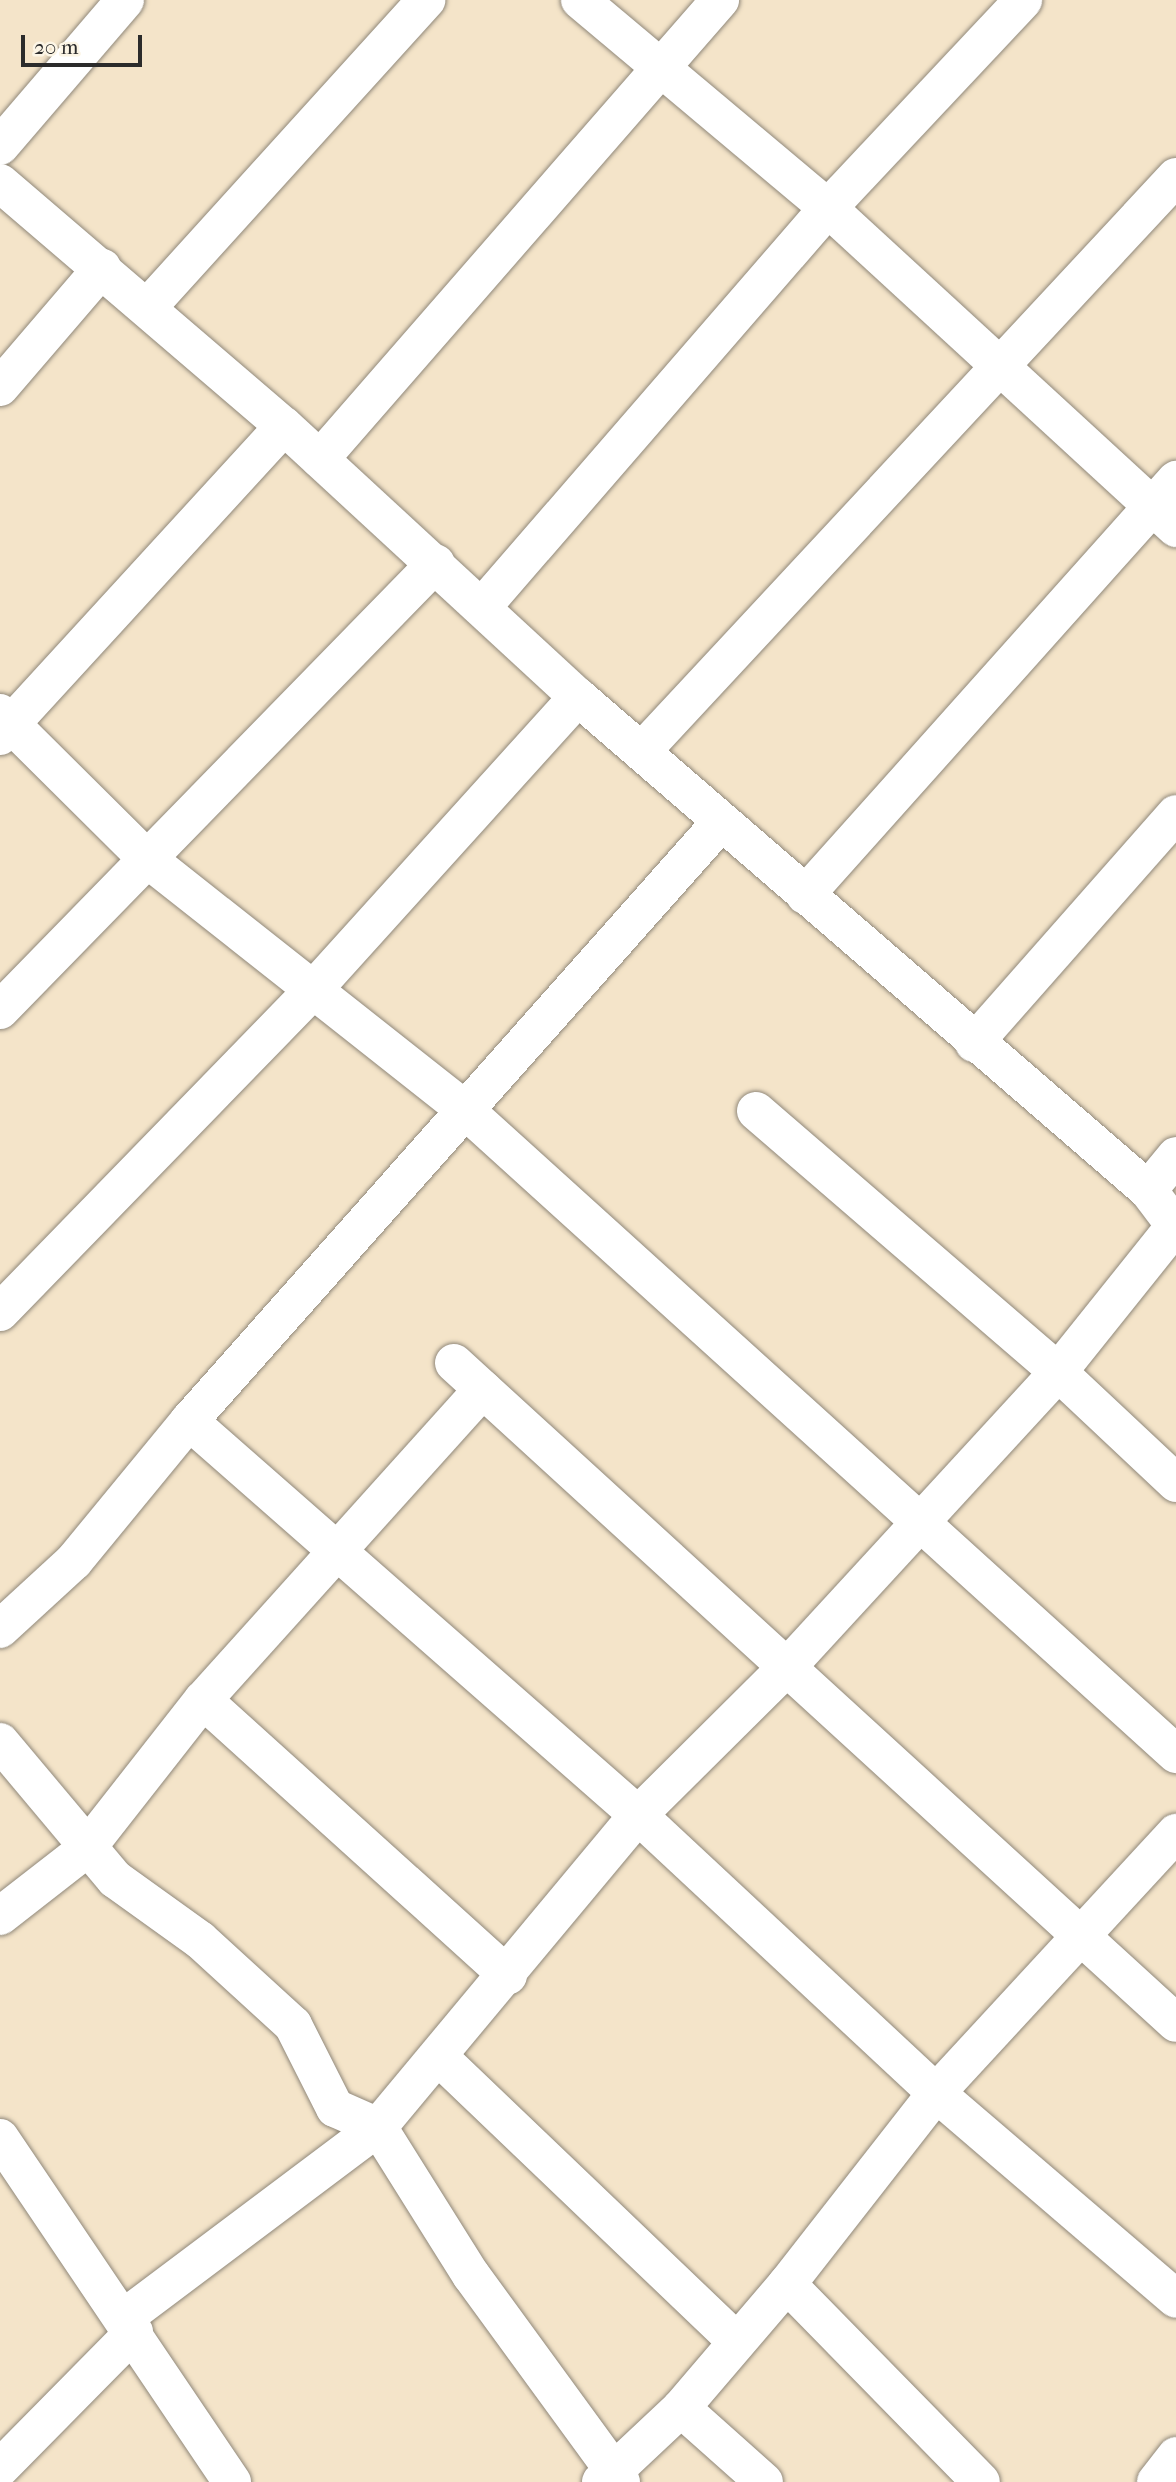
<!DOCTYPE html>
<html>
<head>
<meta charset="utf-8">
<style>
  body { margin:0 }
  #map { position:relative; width:1176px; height:2482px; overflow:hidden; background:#f4e4c9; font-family:"IM FELL French Canon",serif }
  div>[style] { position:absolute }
  .roads { filter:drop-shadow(0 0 2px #90887a) drop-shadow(0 0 2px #90887a) }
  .minor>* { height:38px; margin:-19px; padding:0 19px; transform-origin:19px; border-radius:19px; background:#fff }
  .tertiary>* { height:38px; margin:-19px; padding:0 19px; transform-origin:19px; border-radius:19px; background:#fff }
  span { translate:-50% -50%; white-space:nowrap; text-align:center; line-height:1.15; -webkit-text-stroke:5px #fcf5e5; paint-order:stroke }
  .scale { position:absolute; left:21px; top:35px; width:121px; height:32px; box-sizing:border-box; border:4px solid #2b2b2b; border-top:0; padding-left:9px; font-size:21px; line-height:24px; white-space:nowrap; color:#2b2b2b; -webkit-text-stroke:5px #fcf5e5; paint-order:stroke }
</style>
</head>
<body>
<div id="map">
  <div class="roads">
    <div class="minor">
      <div style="left:580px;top:0;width:324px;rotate:40deg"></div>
      <div style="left:828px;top:208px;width:473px;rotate:42.6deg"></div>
      <div style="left:0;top:146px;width:192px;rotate:-49.4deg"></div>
      <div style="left:0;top:183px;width:374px;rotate:40.6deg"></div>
      <div style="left:284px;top:426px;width:400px;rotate:42.7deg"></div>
      <div style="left:578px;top:697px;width:754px;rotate:40.86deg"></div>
      <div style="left:1148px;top:1190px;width:46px;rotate:52.9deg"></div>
      <div style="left:147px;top:308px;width:416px;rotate:-47.8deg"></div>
      <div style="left:0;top:387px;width:157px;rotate:-49.4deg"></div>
      <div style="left:320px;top:459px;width:609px;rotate:-48.93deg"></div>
      <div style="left:483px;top:606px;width:527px;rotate:-49.08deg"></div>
      <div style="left:828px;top:208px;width:285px;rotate:-46.8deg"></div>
      <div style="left:0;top:713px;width:204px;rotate:44.8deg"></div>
      <div style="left:145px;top:857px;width:407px;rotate:38.3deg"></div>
      <div style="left:464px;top:1109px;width:961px;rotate:42.17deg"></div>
      <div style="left:0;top:736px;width:420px;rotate:-47.5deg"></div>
      <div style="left:642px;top:751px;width:784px;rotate:-47.07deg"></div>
      <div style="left:805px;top:895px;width:557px;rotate:-48.2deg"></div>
      <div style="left:0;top:1010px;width:624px;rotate:-45.71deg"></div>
      <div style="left:974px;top:1043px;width:305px;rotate:-48.6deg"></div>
      <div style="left:756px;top:1111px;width:399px;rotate:40.8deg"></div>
      <div style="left:1058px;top:1372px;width:162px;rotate:43.2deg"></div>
      <div style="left:1148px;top:1190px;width:44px;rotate:-50.5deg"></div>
      <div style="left:0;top:1312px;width:449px;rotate:-45.8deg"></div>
      <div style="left:313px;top:990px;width:395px;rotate:-47.9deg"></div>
      <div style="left:454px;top:1363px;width:978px;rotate:42.43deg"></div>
      <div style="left:189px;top:1421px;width:597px;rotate:41.27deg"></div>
      <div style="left:638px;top:1815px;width:408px;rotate:43deg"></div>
      <div style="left:936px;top:2093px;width:316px;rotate:40.6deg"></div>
      <div style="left:0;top:1629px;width:100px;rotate:-42.6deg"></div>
      <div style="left:74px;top:1561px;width:181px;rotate:-50.6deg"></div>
      <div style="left:189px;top:1421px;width:801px;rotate:-48.39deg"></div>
      <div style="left:203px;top:1700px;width:411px;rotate:42.1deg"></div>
      <div style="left:0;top:1742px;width:179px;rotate:50deg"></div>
      <div style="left:115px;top:1879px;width:105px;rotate:35.7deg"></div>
      <div style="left:200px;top:1940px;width:126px;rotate:42.4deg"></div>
      <div style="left:293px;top:2025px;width:93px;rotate:63.2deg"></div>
      <div style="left:335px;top:2108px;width:47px;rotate:23.8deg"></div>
      <div style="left:378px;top:2127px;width:175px;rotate:57.9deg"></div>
      <div style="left:471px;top:2275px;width:243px;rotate:53.9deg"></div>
      <div style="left:614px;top:2471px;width:17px;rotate:140deg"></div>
      <div style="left:0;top:1916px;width:109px;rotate:-37.9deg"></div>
      <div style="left:86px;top:1849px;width:189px;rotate:-51.9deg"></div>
      <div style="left:203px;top:1700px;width:418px;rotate:-48deg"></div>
      <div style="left:439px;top:2057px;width:412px;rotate:43.7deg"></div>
      <div style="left:787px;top:2284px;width:277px;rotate:45.6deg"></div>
      <div style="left:124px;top:2318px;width:318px;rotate:-36.9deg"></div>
      <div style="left:378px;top:2127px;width:406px;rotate:-50.2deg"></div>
      <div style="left:638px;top:1815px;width:213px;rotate:-44.8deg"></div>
      <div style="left:789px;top:1665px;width:398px;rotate:-47.4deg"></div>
      <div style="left:1058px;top:1372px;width:187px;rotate:-51.3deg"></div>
      <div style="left:681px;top:2408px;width:111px;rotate:41.7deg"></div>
      <div style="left:0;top:2468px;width:191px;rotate:-45.4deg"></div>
      <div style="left:621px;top:2482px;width:13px;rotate:-122deg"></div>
      <div style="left:614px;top:2471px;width:92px;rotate:-43.2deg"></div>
      <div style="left:681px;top:2408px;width:163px;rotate:-49.5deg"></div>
      <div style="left:787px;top:2284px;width:242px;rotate:-52deg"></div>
      <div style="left:936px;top:2093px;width:354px;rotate:-47.3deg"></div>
      <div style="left:1156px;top:2482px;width:33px;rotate:-52deg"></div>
    </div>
    <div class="tertiary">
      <div style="left:0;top:2138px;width:415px;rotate:56deg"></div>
    </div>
  </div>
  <div class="scale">20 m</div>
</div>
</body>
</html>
